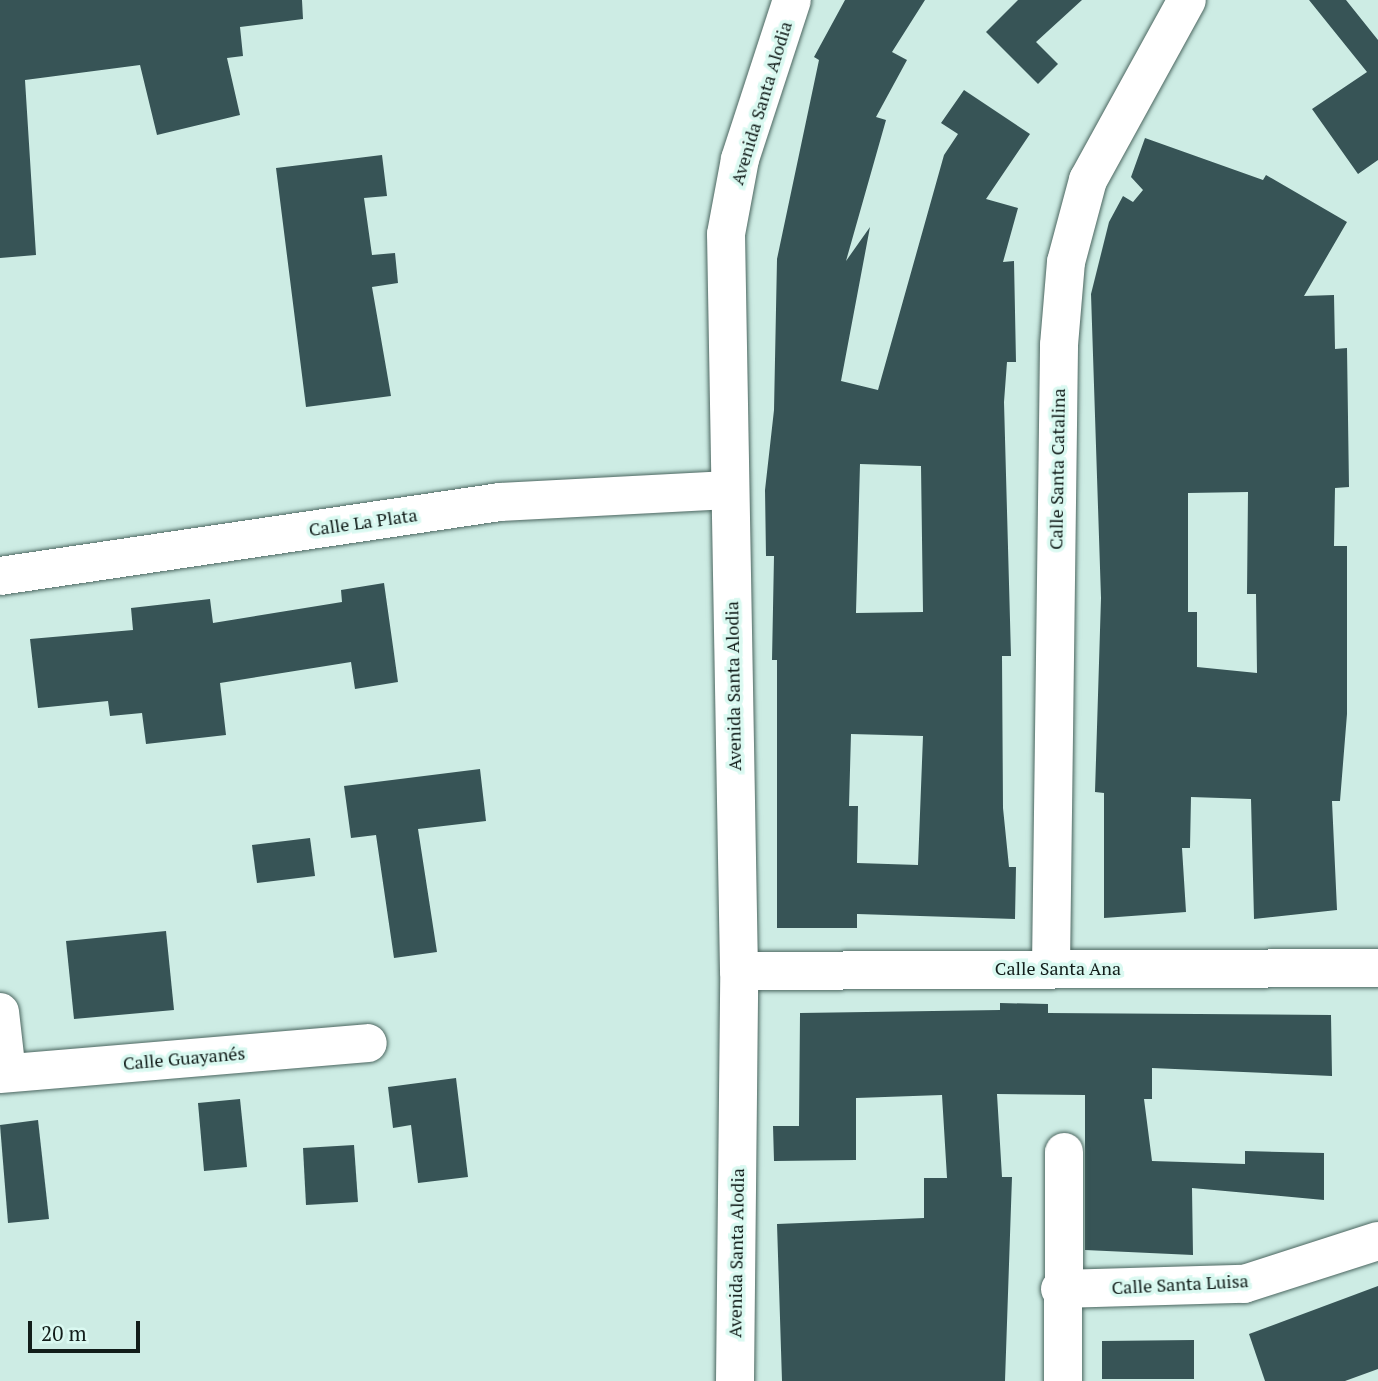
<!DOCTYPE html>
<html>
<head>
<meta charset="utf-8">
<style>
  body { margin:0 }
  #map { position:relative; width:1378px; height:1381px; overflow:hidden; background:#cdece4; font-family:"PT Serif",serif }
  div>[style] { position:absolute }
  .building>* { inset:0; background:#375456 }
  .roads { filter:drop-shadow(0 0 2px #4b6660) drop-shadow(0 0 2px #4b6660) }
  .street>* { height:38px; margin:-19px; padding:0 19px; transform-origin:19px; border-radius:19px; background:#fff }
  span { translate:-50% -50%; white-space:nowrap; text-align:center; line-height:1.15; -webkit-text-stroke:7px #daf9f1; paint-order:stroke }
  .street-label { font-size:18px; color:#121d1a }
  .scale { position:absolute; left:28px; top:1321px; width:112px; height:32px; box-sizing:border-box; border:4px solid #121d1a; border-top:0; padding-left:9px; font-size:21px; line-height:24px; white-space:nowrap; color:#121d1a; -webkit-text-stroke:5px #daf9f1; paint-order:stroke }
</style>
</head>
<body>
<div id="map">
  <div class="building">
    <div style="clip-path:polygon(0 0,302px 0,303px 19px,240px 27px,243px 56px,227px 58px,240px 115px,157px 135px,140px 65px,25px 80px,36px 255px,0 258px)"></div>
    <div style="clip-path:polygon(evenodd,845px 0,925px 0,892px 52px,907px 60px,876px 117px,886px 120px,846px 261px,870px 227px,841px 381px,878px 390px,944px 155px,958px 134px,941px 123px,964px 90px,1030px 134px,986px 199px,1018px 208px,1003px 262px,1014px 261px,1016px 362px,1007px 362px,1004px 402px,1011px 656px,1002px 656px,1003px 808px,1009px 867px,1016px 867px,1015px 919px,857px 914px,857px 928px,777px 928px,777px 660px,772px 660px,774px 556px,766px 556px,765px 490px,774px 410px,777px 259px,819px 60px,814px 57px,845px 0,860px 464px,921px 466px,923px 612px,856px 613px,860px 464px,845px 0,851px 734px,923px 736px,918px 865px,857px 863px,858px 806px,849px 806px,851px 734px)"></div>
    <div style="clip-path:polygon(1018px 0,1082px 0,1036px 42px,1058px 64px,1038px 84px,986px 32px)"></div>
    <div style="clip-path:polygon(1309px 0,1346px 0,1378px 40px,1378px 160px,1358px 174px,1312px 109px,1367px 72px)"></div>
    <div style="clip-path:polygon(evenodd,1145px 138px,1263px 180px,1266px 175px,1347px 222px,1304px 296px,1334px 295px,1335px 349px,1347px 348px,1349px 487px,1335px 488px,1334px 546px,1347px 546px,1347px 714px,1340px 801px,1332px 801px,1337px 910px,1254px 919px,1251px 799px,1191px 797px,1190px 848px,1182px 848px,1186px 912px,1104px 918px,1104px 793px,1095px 792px,1101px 598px,1091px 294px,1109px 222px,1123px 196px,1133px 202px,1143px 190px,1131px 177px,1145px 138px,1248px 492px,1247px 594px,1256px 594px,1257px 673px,1197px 667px,1197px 612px,1188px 612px,1188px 493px,1248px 492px)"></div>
    <div style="clip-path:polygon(382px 155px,387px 196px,364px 198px,372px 255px,395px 253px,398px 283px,372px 287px,391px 396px,306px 407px,276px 168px)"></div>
    <div style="clip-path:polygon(384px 583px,398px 682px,355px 689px,351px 662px,220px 683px,226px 735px,146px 744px,142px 713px,110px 716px,108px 701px,38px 708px,30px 639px,133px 630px,131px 608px,210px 599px,213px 623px,342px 602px,341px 590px)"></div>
    <div style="clip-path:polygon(480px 769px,486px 821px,418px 829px,437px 952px,394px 958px,376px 835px,351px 838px,344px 786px)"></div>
    <div style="clip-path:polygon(310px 838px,315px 876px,257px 883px,252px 845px)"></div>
    <div style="clip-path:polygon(166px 931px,174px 1010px,74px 1019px,66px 941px)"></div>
    <div style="clip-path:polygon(1000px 1003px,1048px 1004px,1048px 1013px,1331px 1015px,1332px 1076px,1152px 1068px,1152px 1099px,1144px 1099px,1152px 1161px,1245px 1164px,1245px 1151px,1324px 1153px,1324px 1200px,1192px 1188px,1193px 1255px,1085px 1250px,1085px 1095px,997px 1094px,1002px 1177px,1012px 1177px,1005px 1381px,782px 1381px,777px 1224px,924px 1218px,924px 1178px,947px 1178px,942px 1095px,856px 1098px,856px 1160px,774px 1161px,773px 1126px,799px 1126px,800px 1013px,1000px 1010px)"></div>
    <div style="clip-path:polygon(456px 1078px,468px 1177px,418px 1183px,411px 1125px,393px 1128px,388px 1087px)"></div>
    <div style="clip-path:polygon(240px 1099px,247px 1167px,204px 1171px,198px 1103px)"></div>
    <div style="clip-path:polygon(38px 1120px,49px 1219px,8px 1223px,0 1125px)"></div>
    <div style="clip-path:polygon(354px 1145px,358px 1202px,306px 1205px,303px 1148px)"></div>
    <div style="clip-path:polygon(1378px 1286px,1378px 1369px,1345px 1381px,1265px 1381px,1249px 1334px)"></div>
    <div style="clip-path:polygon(1194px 1340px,1194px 1379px,1102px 1379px,1102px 1341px)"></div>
  </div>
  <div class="roads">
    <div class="street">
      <div style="left:0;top:576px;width:505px;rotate:-8.42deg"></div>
      <div style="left:500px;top:502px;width:229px;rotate:-3deg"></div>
      <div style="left:1051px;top:967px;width:622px;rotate:-89.26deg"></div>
      <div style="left:1059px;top:345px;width:83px;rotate:-85.2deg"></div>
      <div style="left:1066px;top:262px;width:85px;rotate:-75deg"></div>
      <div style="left:1088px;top:180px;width:205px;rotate:-61.2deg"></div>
      <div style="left:739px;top:971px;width:639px;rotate:-0.27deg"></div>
      <div style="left:0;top:1012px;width:61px;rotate:83.5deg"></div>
      <div style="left:0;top:1074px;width:369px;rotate:-4.8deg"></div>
      <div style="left:1060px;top:1289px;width:184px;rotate:-1.6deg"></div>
      <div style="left:1244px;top:1284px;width:141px;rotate:-17.8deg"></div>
      <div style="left:735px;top:1381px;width:410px;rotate:-89.4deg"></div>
      <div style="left:739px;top:971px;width:737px;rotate:-91.01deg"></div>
      <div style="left:726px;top:234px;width:76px;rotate:-79.4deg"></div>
      <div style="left:740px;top:159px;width:167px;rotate:-71.9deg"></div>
      <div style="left:1063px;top:1381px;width:229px;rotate:-89.7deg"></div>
    </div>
  </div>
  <div class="street-label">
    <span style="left:761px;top:103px;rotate:-73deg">Avenida Santa Alodia</span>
    <span style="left:1057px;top:469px;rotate:-89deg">Calle Santa Catalina</span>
    <span style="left:363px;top:522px;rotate:-8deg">Calle La Plata</span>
    <span style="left:733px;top:686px;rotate:-91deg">Avenida Santa Alodia</span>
    <span style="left:1058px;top:968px">Calle Santa Ana</span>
    <span style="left:184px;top:1058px;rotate:-5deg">Calle Guayanés</span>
    <span style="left:736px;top:1253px;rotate:-89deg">Avenida Santa Alodia</span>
    <span style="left:1180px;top:1284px;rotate:-3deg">Calle Santa Luisa</span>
  </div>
  <div class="scale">20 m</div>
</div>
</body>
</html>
